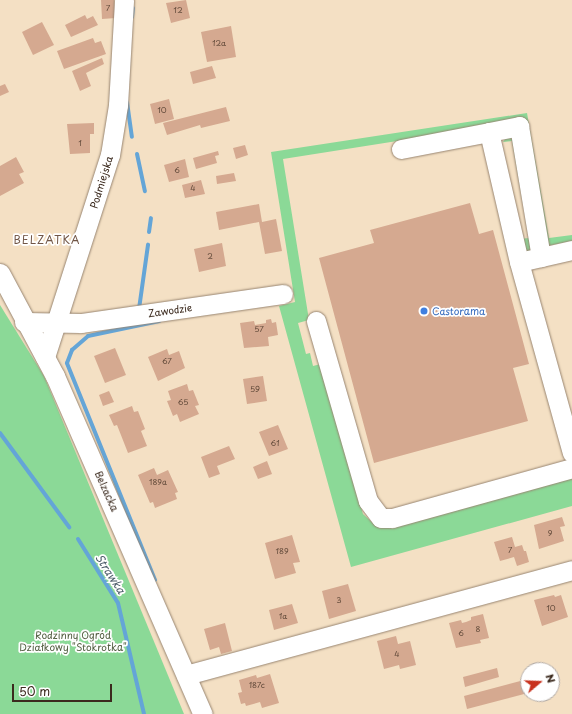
<!DOCTYPE html>
<html>
<head>
<meta charset="utf-8">
<style>
  body { margin:0 }
  #map { position:relative; width:572px; height:714px; overflow:hidden; background:#f4e0c4; font-family:"Playpen Sans",sans-serif }
  div>[style] { position:absolute }
  .green>* { inset:0; background:#8bd997 }
  .stream>* { height:4px; margin:-2px; padding:0 2px; transform-origin:2px; border-radius:2px; background:#64a5d7 }
  .building>* { inset:0; background:#d5a990 }
  .roads { filter:drop-shadow(0 0 1px #988571) drop-shadow(0 0 1px #988571) }
  .minor>* { height:19px; margin:-9.5px; padding:0 9.5px; transform-origin:9.5px; border-radius:9.5px; background:#fff }
  .dots>* { width:11px; height:11px; translate:-50% -50%; box-sizing:border-box; border:2px solid #fff; border-radius:50% }
  span { translate:-50% -50%; white-space:nowrap; text-align:center; line-height:1.15; -webkit-text-stroke:3.5px #fff; paint-order:stroke }
  .number-label { font-size:8px; color:#624a3a }
  .number-label span { -webkit-text-stroke-width:0 }
  .street-label { font-size:10px; color:#3b2a1e }
  .shop-label { font-size:10px; color:#366cbe }
  .left { translate:0 -50%; text-align:left }
  .park-label { font-size:10px; color:#535f42 }
  .neighbourhood-label { font-size:11px; color:#715646; letter-spacing:1px }
  .water-label { font-size:11px; color:#4b5b68; font-style:italic }
  .north { position:absolute; left:520px; top:662px; width:40px; height:40px; box-sizing:border-box; background:#fff; border:1px solid #b1aaa5; border-radius:50%; rotate:71deg; font-size:11px; font-weight:700; line-height:16px; text-align:center; color:#3b2a1e }
  .north::after { content:''; display:block; margin:auto; width:14px; height:18px; background:#c8321e; clip-path:polygon(50% 0,100% 100%,50% 72%,0 100%) }
  .scale { position:absolute; left:12px; top:684px; width:100px; height:18px; box-sizing:border-box; border:2px solid #3b2a1e; border-top:0; padding-left:5px; font-size:12px; line-height:14px; white-space:nowrap; color:#3b2a1e; -webkit-text-stroke:3px #fff; paint-order:stroke }
</style>
</head>
<body>
<div id="map">
  <div class="green">
    <div style="clip-path:polygon(527px 113px,549px 238px,572px 235px,572px 241px,547px 246px,524px 121px,283px 159px,309px 320px,298px 323px,306px 354px,310px 353px,313px 366px,321px 364px,363px 514px,374px 524px,572px 475px,572px 506px,351px 567px,279px 306px,295px 302px,271px 152px)"></div>
    <div style="clip-path:polygon(507px 136px,514px 138px,532px 250px,526px 252px,519px 239px,529px 238px,512px 141px,503px 142px)"></div>
    <div style="clip-path:polygon(0 305px,44px 376px,184px 714px,0 714px)"></div>
  </div>
  <div class="stream">
    <div style="left:132px;top:17px;width:9px;rotate:-84deg"></div>
    <div style="left:127px;top:102px;width:35px;rotate:82deg"></div>
    <div style="left:137px;top:154px;width:38px;rotate:78deg"></div>
    <div style="left:149px;top:232px;width:14px;rotate:-82deg"></div>
    <div style="left:139px;top:309px;width:65px;rotate:-82deg"></div>
    <div style="left:0;top:433px;width:117px;rotate:53.7deg"></div>
    <div style="left:78px;top:539px;width:75px;rotate:58deg"></div>
    <div style="left:118px;top:603px;width:114px;rotate:76.8deg"></div>
    <div style="left:155px;top:580px;width:234px;rotate:-112.1deg"></div>
    <div style="left:67px;top:363px;width:14px;rotate:-69deg"></div>
    <div style="left:72px;top:350px;width:21px;rotate:-41deg"></div>
    <div style="left:88px;top:336px;width:73px;rotate:-11.9deg"></div>
  </div>
  <div class="building">
    <div style="clip-path:polygon(101px 0,114px 0,116px 18px,102px 19px)"></div>
    <div style="clip-path:polygon(186px 0,190px 18px,171px 23px,166px 3px)"></div>
    <div style="clip-path:polygon(85px 15px,87px 19px,93px 16px,98px 25px,71px 37px,65px 25px)"></div>
    <div style="clip-path:polygon(42px 22px,54px 45px,33px 55px,22px 32px)"></div>
    <div style="clip-path:polygon(231px 26px,236px 57px,207px 62px,201px 32px)"></div>
    <div style="clip-path:polygon(93px 38px,95px 43px,101px 41px,106px 54px,64px 69px,57px 51px)"></div>
    <div style="clip-path:polygon(102px 58px,104px 64px,86px 73px,91px 86px,80px 91px,72px 71px)"></div>
    <div style="clip-path:polygon(212px 66px,216px 78px,193px 84px,190px 72px)"></div>
    <div style="clip-path:polygon(5px 84px,9px 92px,0 96px,0 86px)"></div>
    <div style="clip-path:polygon(169px 99px,174px 119px,155px 124px,150px 104px)"></div>
    <div style="clip-path:polygon(226px 107px,230px 121px,201px 128px,200px 125px,167px 135px,163px 123px)"></div>
    <div style="clip-path:polygon(94px 123px,94px 134px,90px 134px,90px 153px,70px 154px,67px 124px)"></div>
    <div style="clip-path:polygon(245px 145px,248px 155px,236px 159px,233px 148px)"></div>
    <div style="clip-path:polygon(218px 151px,219px 155px,215px 156px,217px 163px,196px 169px,193px 158px)"></div>
    <div style="clip-path:polygon(16px 157px,24px 172px,19px 174px,24px 183px,0 196px,0 166px)"></div>
    <div style="clip-path:polygon(185px 159px,189px 177px,169px 182px,164px 165px)"></div>
    <div style="clip-path:polygon(234px 173px,236px 181px,217px 184px,216px 176px)"></div>
    <div style="clip-path:polygon(201px 180px,205px 194px,185px 198px,182px 185px)"></div>
    <div style="clip-path:polygon(470px 203px,479px 234px,493px 230px,529px 364px,513px 368px,528px 421px,374px 463px,319px 258px,374px 243px,370px 230px)"></div>
    <div style="clip-path:polygon(259px 204px,262px 222px,276px 219px,282px 251px,265px 254px,259px 222px,219px 230px,216px 212px)"></div>
    <div style="clip-path:polygon(222px 243px,226px 266px,199px 272px,194px 249px)"></div>
    <div style="clip-path:polygon(271px 319px,272px 323px,276px 322px,278px 335px,268px 337px,269px 346px,244px 348px,240px 323px,254px 321px,255px 325px,266px 323px,266px 320px)"></div>
    <div style="clip-path:polygon(115px 348px,126px 375px,105px 383px,94px 356px)"></div>
    <div style="clip-path:polygon(167px 349px,169px 355px,179px 351px,185px 368px,158px 381px,148px 357px)"></div>
    <div style="clip-path:polygon(263px 376px,267px 401px,247px 404px,243px 379px)"></div>
    <div style="clip-path:polygon(187px 384px,189px 391px,193px 390px,199px 405px,195px 406px,199px 414px,180px 422px,177px 414px,173px 416px,167px 401px,171px 400px,168px 391px)"></div>
    <div style="clip-path:polygon(109px 391px,114px 402px,103px 406px,99px 395px)"></div>
    <div style="clip-path:polygon(132px 406px,134px 412px,138px 411px,145px 429px,141px 431px,147px 446px,128px 453px,117px 425px,114px 426px,109px 415px)"></div>
    <div style="clip-path:polygon(278px 425px,288px 449px,269px 456px,259px 432px)"></div>
    <div style="clip-path:polygon(229px 446px,235px 459px,217px 466px,220px 474px,209px 478px,201px 457px)"></div>
    <div style="clip-path:polygon(267px 461px,272px 474px,258px 479px,253px 467px)"></div>
    <div style="clip-path:polygon(154px 468px,157px 475px,168px 470px,178px 492px,175px 493px,177px 499px,155px 508px,153px 502px,150px 503px,138px 475px)"></div>
    <div style="clip-path:polygon(562px 517px,565px 526px,560px 527px,564px 541px,539px 549px,534px 525px)"></div>
    <div style="clip-path:polygon(292px 535px,300px 562px,293px 563px,296px 573px,275px 579px,265px 543px)"></div>
    <div style="clip-path:polygon(512px 537px,515px 547px,522px 545px,524px 551px,526px 551px,529px 562px,517px 566px,514px 557px,500px 561px,494px 542px)"></div>
    <div style="clip-path:polygon(348px 584px,356px 611px,329px 619px,322px 591px)"></div>
    <div style="clip-path:polygon(554px 595px,555px 597px,561px 595px,568px 617px,542px 626px,534px 600px)"></div>
    <div style="clip-path:polygon(292px 604px,298px 623px,274px 630px,269px 610px)"></div>
    <div style="clip-path:polygon(483px 614px,489px 638px,480px 640px,481px 643px,456px 648px,449px 623px,461px 620px,462px 623px,466px 622px,471px 620px,471px 617px)"></div>
    <div style="clip-path:polygon(225px 623px,232px 651px,221px 654px,219px 647px,210px 650px,204px 629px)"></div>
    <div style="clip-path:polygon(396px 636px,398px 644px,410px 641px,416px 665px,400px 669px,399px 665px,384px 669px,377px 641px)"></div>
    <div style="clip-path:polygon(497px 668px,499px 677px,465px 687px,463px 677px)"></div>
    <div style="clip-path:polygon(270px 674px,279px 703px,262px 708px,260px 702px,246px 706px,245px 703px,241px 704px,238px 693px,242px 692px,239px 680px,256px 675px,257px 678px)"></div>
    <div style="clip-path:polygon(528px 679px,528px 693px,467px 709px,464px 696px)"></div>
  </div>
  <div class="roads">
    <div class="minor">
      <div style="left:489px;top:132px;width:31px;rotate:-11deg"></div>
      <div style="left:519px;top:126px;width:133px;rotate:80.5deg"></div>
      <div style="left:401px;top:149px;width:90px;rotate:-10.9deg"></div>
      <div style="left:489px;top:132px;width:133px;rotate:77deg"></div>
      <div style="left:519px;top:262px;width:198px;rotate:74.5deg"></div>
      <div style="left:528px;top:260px;width:45px;rotate:-12.8deg"></div>
      <div style="left:0;top:273px;width:117px;rotate:61.9deg"></div>
      <div style="left:55px;top:376px;width:369px;rotate:66.4deg"></div>
      <div style="left:316px;top:321px;width:187px;rotate:73.9deg"></div>
      <div style="left:368px;top:501px;width:21px;rotate:53deg"></div>
      <div style="left:381px;top:518px;width:11px"></div>
      <div style="left:392px;top:518px;width:187px;rotate:-15.5deg"></div>
      <div style="left:24px;top:322px;width:57px;rotate:1deg"></div>
      <div style="left:81px;top:323px;width:204px;rotate:-8.2deg"></div>
      <div style="left:45px;top:357px;width:212px;rotate:-72.2deg"></div>
      <div style="left:110px;top:155px;width:51px;rotate:-80.9deg"></div>
      <div style="left:118px;top:105px;width:105px;rotate:-86.7deg"></div>
      <div style="left:186px;top:675px;width:400px;rotate:-15.2deg"></div>
    </div>
  </div>
  <div class="dots">
    <div style="left:424px;top:311px;background:#3f7fe0"></div>
  </div>
  <div class="number-label">
    <span style="left:108px;top:9px">7</span>
    <span style="left:178px;top:11px">12</span>
    <span style="left:219px;top:44px">12a</span>
    <span style="left:162px;top:111px">10</span>
    <span style="left:80px;top:144px">1</span>
    <span style="left:177px;top:171px">6</span>
    <span style="left:193px;top:189px">4</span>
    <span style="left:210px;top:257px">2</span>
    <span style="left:259px;top:330px">57</span>
    <span style="left:167px;top:362px">67</span>
    <span style="left:255px;top:390px">59</span>
    <span style="left:183px;top:403px">65</span>
    <span style="left:275px;top:444px">61</span>
    <span style="left:158px;top:483px">189a</span>
    <span style="left:550px;top:534px">9</span>
    <span style="left:510px;top:551px">7</span>
    <span style="left:282px;top:552px">189</span>
    <span style="left:339px;top:601px">3</span>
    <span style="left:551px;top:609px">10</span>
    <span style="left:283px;top:617px">1a</span>
    <span style="left:478px;top:630px">8</span>
    <span style="left:461px;top:634px">6</span>
    <span style="left:397px;top:655px">4</span>
    <span style="left:257px;top:686px">187c</span>
  </div>
  <div class="street-label">
    <span style="left:101px;top:182px;rotate:-73deg">Podmiejska</span>
    <span style="left:170px;top:310px;rotate:-8deg">Zawodzie</span>
    <span style="left:107px;top:491px;rotate:66deg">Belzacka</span>
  </div>
  <div class="shop-label">
    <span class="left" style="left:432px;top:311px">Castorama</span>
  </div>
  <div class="park-label">
    <span style="left:73px;top:640px">Rodzinny Ogród<br>Działkowy "Stokrotka"</span>
  </div>
  <div class="neighbourhood-label">
    <span style="left:47px;top:240px">BELZATKA</span>
  </div>
  <div class="water-label">
    <span style="left:110px;top:574px;rotate:57deg">Strawka</span>
  </div>
  <div class="north">N</div>
  <div class="scale">50 m</div>
</div>
</body>
</html>
